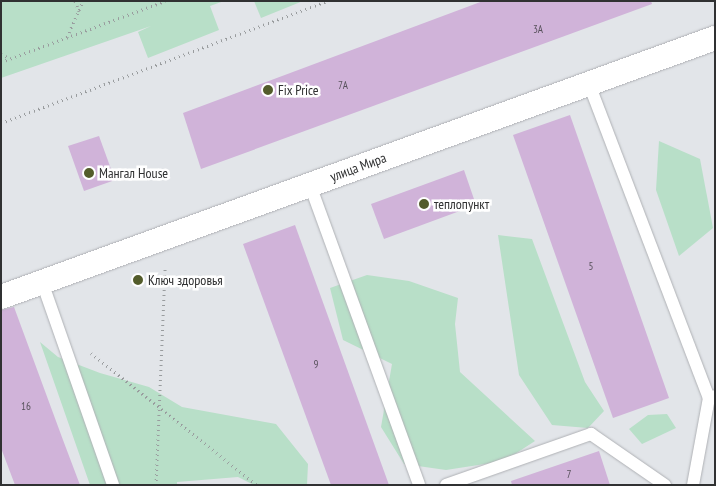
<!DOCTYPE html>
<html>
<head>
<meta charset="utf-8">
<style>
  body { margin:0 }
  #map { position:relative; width:716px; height:486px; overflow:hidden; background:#e2e5e9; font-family:"PT Sans Narrow",sans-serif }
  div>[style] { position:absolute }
  .green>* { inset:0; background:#b8dfc8 }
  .building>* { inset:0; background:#d0b3d9 }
  .path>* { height:3px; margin-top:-1.5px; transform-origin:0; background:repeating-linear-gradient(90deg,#999c9e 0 1px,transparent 0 5px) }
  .roads { filter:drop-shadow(0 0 1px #afb1b5) drop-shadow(0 0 1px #afb1b5) }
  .service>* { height:12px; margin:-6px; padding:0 6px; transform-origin:6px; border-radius:6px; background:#fff }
  .minor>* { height:24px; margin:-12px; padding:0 12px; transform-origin:12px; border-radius:12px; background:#fff }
  .dots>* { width:14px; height:14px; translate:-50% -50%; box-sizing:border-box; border:2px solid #fff; border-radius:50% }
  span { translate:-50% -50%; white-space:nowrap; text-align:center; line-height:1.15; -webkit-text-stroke:5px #fff; paint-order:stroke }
  .number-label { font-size:11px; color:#58525c }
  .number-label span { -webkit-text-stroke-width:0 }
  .poi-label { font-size:14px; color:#303132 }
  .left { translate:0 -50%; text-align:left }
  .street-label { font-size:14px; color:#303132 }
  .frame { position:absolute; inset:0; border:2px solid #303132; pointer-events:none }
</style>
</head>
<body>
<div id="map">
  <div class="green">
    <div style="clip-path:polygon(1px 1px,224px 1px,210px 6px,219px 30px,148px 58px,138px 32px,151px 26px,1px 78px)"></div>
    <div style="clip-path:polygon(254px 1px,303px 1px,261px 18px)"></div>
    <div style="clip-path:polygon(659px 141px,700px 159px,713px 228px,679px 256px,656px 190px)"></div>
    <div style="clip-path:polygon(498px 235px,532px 239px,585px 382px,604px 411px,588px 428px,552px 425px,519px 375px)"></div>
    <div style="clip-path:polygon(367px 275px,409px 281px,458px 298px,455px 324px,460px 372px,535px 441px,504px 461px,446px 470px,404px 464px,381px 427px,392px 364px,343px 340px,330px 288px)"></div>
    <div style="clip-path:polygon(40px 342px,58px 357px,100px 373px,149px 387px,182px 407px,276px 424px,308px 464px,307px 485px,254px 485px,238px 477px,177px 482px,177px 485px,90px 485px)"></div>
    <div style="clip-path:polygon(667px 414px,676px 428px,642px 444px,629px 429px,648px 415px)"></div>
  </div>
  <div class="building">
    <div style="clip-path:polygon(483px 1px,651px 1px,652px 4px,201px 169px,183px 113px)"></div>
    <div style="clip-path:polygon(570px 115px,669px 398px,613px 418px,513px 135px)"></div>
    <div style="clip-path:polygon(99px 136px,115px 180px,84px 191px,68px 146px)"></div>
    <div style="clip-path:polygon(464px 170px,476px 205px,384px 239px,371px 204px)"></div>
    <div style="clip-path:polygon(295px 225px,389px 485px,331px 485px,243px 244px)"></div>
    <div style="clip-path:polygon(14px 307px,63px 440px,80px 485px,15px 485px,1px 448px,1px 310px)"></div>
    <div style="clip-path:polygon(599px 451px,610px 485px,512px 485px,511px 481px)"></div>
  </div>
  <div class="path">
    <div style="left:75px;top:1px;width:11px;rotate:68deg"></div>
    <div style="left:67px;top:37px;width:39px;rotate:-66deg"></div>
    <div style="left:1px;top:54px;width:10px;rotate:24deg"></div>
    <div style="left:1px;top:62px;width:175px;rotate:-20.4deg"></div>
    <div style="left:1px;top:123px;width:348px;rotate:-20.5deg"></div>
    <div style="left:91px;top:353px;width:212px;rotate:38.5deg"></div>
    <div style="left:156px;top:485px;width:219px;rotate:-87.6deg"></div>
  </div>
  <div class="roads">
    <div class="service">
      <div style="left:589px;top:84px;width:336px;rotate:69.1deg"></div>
      <div style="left:310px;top:185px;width:319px;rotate:70deg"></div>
      <div style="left:42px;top:282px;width:215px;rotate:70.7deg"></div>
      <div style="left:446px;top:485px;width:154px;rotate:-19.4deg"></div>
      <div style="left:591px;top:434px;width:90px;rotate:34.6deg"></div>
      <div style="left:693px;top:485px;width:88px;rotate:-79.6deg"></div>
      <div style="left:709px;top:398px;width:6px;rotate:-18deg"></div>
    </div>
    <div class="minor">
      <div style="left:1px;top:297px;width:760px;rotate:-19.94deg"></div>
    </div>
  </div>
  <div class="dots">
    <div style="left:268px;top:90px;background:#535c2b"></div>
    <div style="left:89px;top:173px;background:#535c2b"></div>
    <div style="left:424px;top:204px;background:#535c2b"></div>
    <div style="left:138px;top:280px;background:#535c2b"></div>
  </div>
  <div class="number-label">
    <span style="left:538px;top:29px">3А</span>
    <span style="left:343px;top:85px">7А</span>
    <span style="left:591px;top:266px">5</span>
    <span style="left:316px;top:364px">9</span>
    <span style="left:26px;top:406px">16</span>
    <span style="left:569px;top:474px">7</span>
  </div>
  <div class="poi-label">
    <span class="left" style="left:278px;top:90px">Fix Price</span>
    <span class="left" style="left:99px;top:173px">Мангал House</span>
    <span class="left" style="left:434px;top:204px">теплопункт</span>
    <span class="left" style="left:148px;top:280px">Ключ здоровья</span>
  </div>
  <div class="street-label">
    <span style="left:358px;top:167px;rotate:-20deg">улица Мира</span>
  </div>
  <div class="frame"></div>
</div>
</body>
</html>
